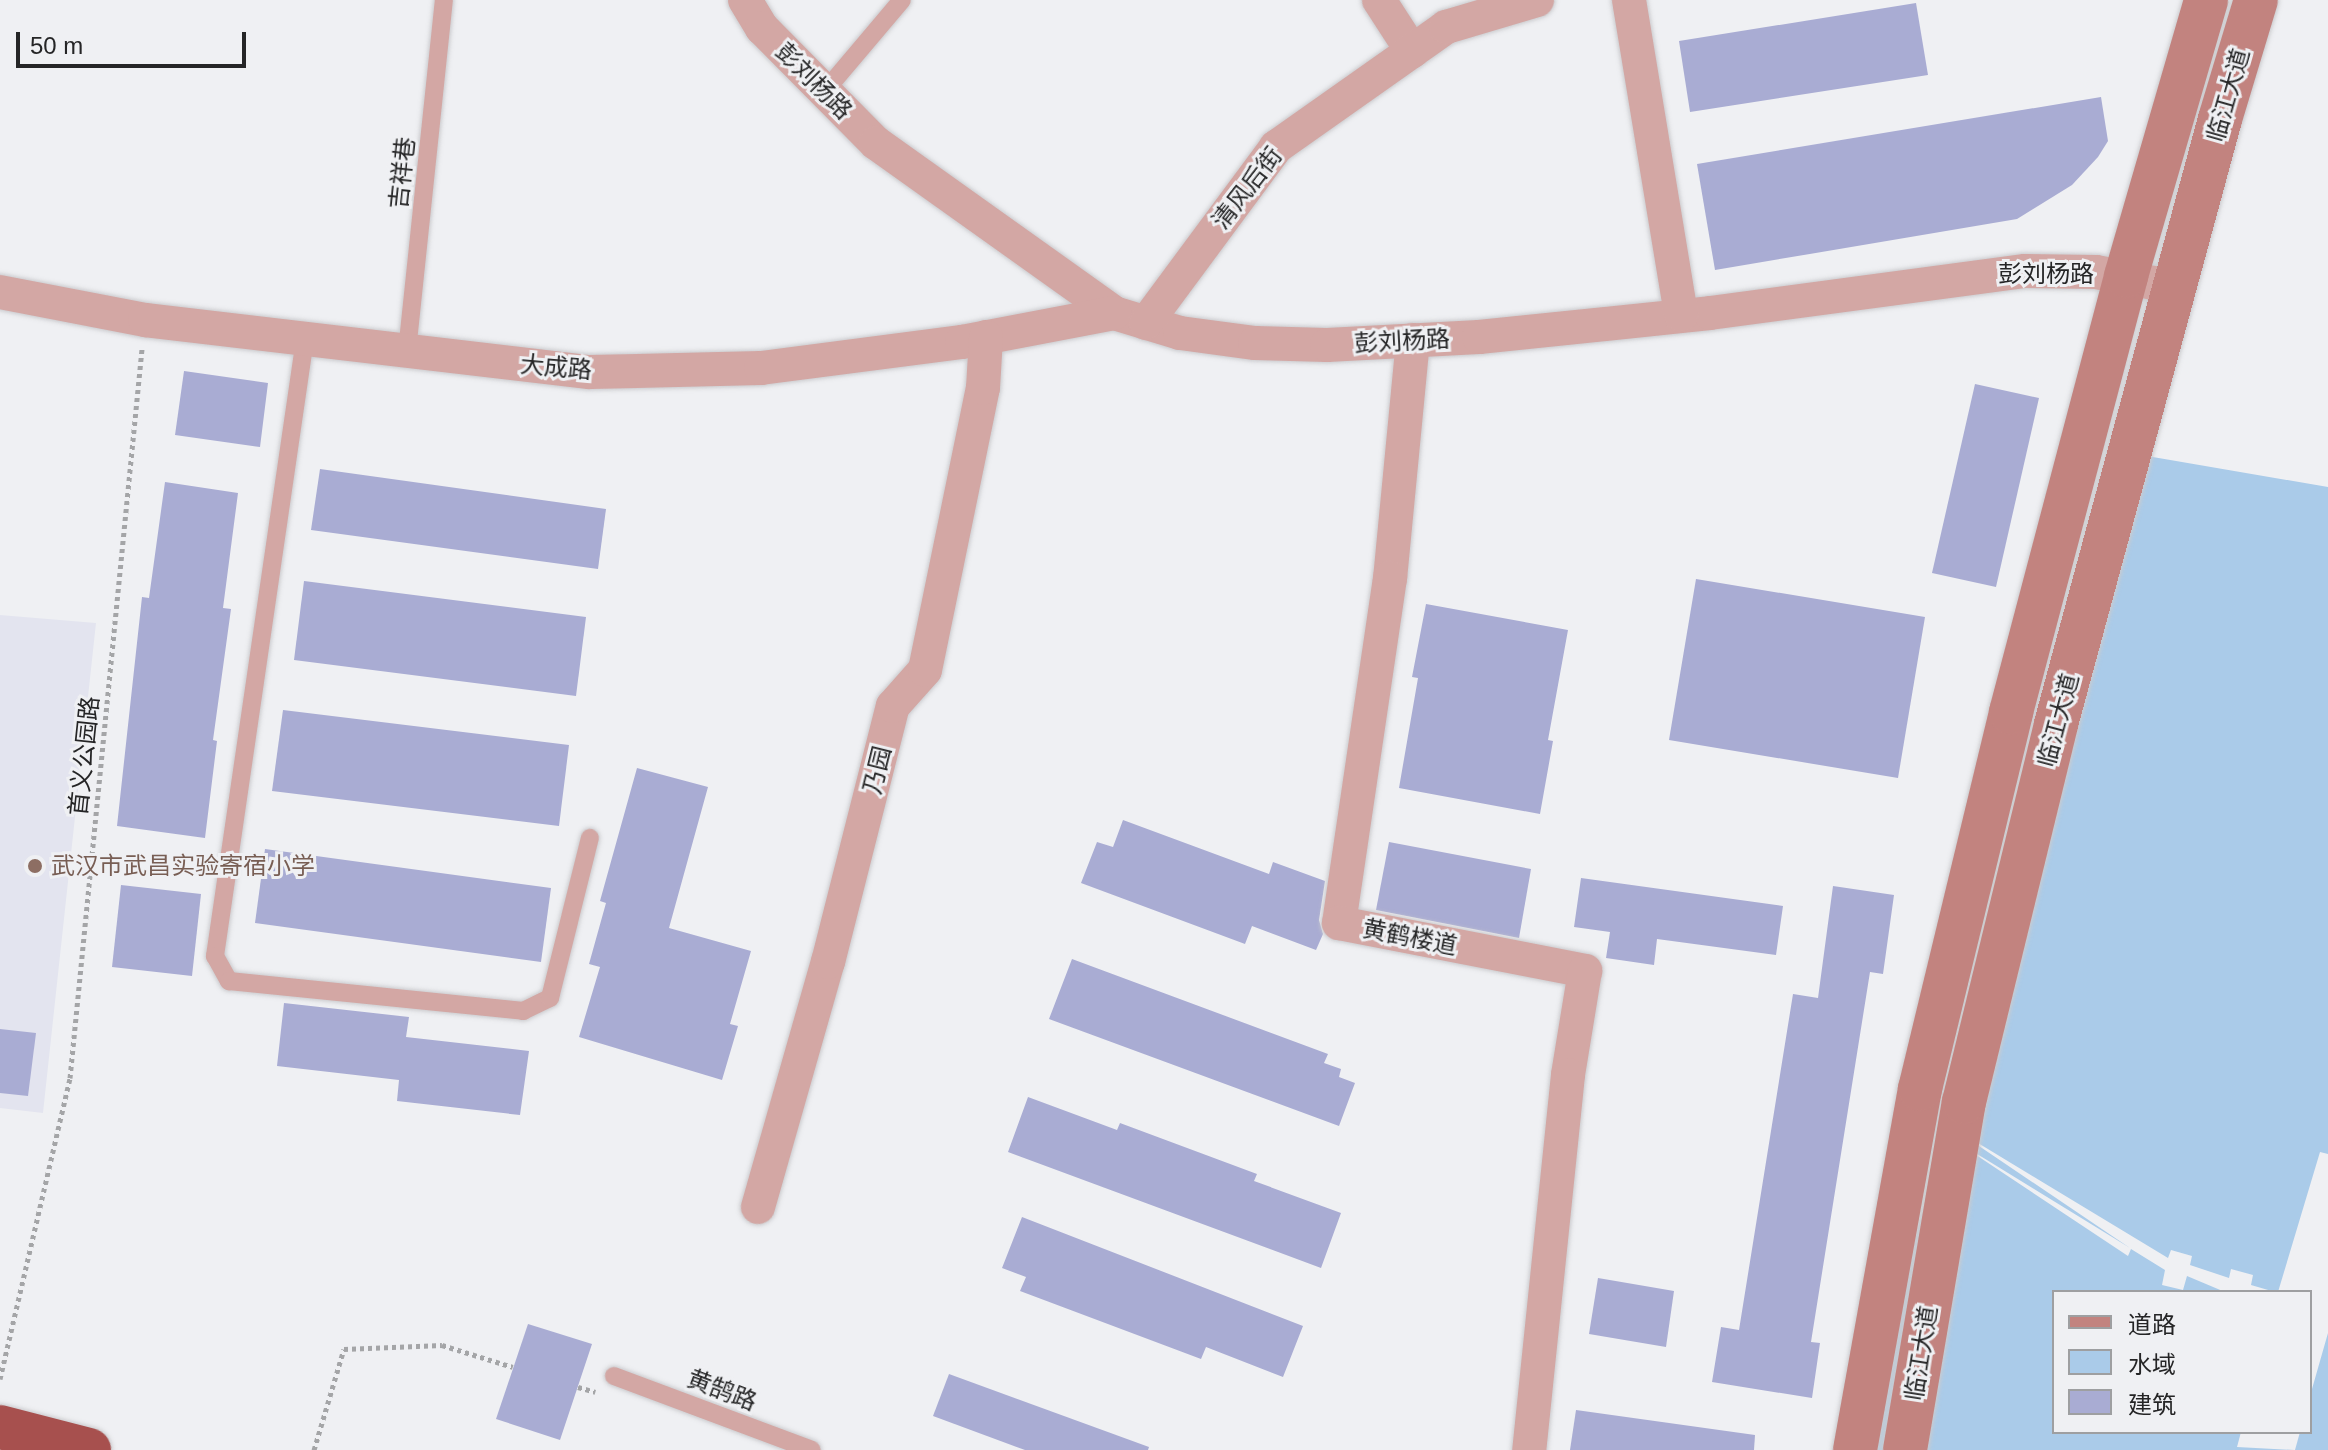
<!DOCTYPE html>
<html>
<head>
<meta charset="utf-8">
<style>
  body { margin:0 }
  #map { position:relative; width:2328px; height:1450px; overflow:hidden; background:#eff0f3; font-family:Arial,"Noto Sans SC",sans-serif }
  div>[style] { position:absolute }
  .built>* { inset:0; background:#e3e4ef }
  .water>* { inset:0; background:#aacbe9 }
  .pier>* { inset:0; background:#eff0f3 }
  .building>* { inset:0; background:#a9acd3 }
  .path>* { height:5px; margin-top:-2.5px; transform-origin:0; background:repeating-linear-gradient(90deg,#a4a5a7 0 4px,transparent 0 8px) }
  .roads { filter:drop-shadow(0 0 2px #cbcbce) drop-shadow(0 0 2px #cbcbce) }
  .lane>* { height:18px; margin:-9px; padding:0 9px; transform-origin:9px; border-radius:9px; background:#d3a7a4 }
  .street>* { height:34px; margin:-17px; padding:0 17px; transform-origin:17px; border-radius:17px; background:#d3a7a4 }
  .secondary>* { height:44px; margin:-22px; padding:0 22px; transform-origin:22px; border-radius:22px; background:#c2837f }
  .highway>* { height:44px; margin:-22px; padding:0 22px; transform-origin:22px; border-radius:22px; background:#a7504e }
  .dots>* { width:22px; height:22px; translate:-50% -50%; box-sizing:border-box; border:4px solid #eff0f3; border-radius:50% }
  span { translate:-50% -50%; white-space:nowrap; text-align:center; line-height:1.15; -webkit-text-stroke:6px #eff0f3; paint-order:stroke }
  .street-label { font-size:24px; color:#252526 }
  .education-label { font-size:24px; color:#785e54 }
  .left { translate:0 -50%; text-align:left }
  .legend { position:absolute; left:2052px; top:1290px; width:260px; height:144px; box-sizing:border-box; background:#eff0f3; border:2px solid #9e9fa1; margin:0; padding:10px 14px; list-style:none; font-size:24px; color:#252526 }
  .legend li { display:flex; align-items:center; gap:16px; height:40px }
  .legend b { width:40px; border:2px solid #9e9fa1 }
  .scale { position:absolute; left:16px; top:32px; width:230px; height:36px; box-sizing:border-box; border:4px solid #252526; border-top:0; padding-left:10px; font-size:24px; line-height:28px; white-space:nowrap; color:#252526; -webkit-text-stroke:6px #eff0f3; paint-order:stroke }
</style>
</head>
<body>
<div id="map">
  <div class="built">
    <div style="clip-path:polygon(0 615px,96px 623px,43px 1113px,0 1108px)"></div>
  </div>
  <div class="water">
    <div style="clip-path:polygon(evenodd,2147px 456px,2328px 487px,2328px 1450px,1873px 1450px,1898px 1306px,1941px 1140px,2147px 456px,2054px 1292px,2310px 1292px,2310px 1432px,2054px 1432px,2054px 1292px)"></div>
  </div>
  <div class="pier">
    <div style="clip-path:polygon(1945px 1123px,2168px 1258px,2171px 1250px,2192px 1256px,2190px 1265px,2229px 1278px,2231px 1269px,2253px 1275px,2251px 1285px,2275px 1292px,2225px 1292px,2187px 1276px,2183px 1290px,2162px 1285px,2165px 1270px,2131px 1249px,2128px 1256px,1943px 1133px,2130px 1248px)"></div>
    <div style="clip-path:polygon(2320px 1152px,2328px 1154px,2328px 1333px,2310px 1396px,2310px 1292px,2278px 1292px)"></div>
    <div style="clip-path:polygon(2241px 1432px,2300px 1432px,2295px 1450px,2237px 1447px)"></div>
  </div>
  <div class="building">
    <div style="clip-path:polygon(1916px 3px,1928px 75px,1690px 112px,1679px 41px)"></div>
    <div style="clip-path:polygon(2101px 97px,2108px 141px,2098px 157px,2072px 185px,2017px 219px,1715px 270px,1697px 164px)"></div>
    <div style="clip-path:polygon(184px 371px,268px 383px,260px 447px,175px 435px)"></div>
    <div style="clip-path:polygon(1975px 384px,2039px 398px,1996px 587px,1932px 573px)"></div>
    <div style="clip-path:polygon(320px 469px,606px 509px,598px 569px,311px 530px)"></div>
    <div style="clip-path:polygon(165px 482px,238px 493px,223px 608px,231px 609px,213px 740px,217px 741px,205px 838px,117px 826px,142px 597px,149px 598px)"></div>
    <div style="clip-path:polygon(1696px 579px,1925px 617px,1898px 778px,1669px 740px)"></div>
    <div style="clip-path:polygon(304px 581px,586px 617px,576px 696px,294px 660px)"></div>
    <div style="clip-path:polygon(1426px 604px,1568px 630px,1548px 740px,1553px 741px,1540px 814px,1399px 788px,1418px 678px,1412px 677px)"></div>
    <div style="clip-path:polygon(283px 710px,569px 745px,559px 826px,272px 791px)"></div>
    <div style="clip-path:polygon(637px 768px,708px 787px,669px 928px,751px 951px,730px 1024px,738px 1026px,722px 1080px,579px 1037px,600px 967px,589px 964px,606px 903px,600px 901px)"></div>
    <div style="clip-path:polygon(1123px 820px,1269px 874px,1273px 862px,1325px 881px,1319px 920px,1323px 934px,1316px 950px,1252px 926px,1245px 944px,1081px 883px,1097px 842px,1113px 847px)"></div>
    <div style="clip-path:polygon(1389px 842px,1531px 869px,1519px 938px,1376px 910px)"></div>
    <div style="clip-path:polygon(265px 849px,551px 888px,541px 962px,255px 923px)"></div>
    <div style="clip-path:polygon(1581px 878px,1783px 906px,1776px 955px,1657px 939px,1654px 965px,1606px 958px,1610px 932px,1574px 927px)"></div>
    <div style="clip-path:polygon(121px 885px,201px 894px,192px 976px,112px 967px)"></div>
    <div style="clip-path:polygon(1833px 886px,1894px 895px,1883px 974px,1870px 972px,1811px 1342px,1820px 1343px,1812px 1398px,1712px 1382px,1721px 1327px,1739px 1330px,1793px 994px,1818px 998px)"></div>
    <div style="clip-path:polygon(1072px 959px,1328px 1054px,1324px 1063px,1341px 1069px,1339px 1077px,1355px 1083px,1339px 1126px,1049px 1019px)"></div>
    <div style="clip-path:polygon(284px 1003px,409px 1017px,406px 1037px,529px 1051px,520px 1115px,397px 1101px,399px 1080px,277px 1066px)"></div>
    <div style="clip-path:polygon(0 1029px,36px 1033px,28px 1096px,0 1093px)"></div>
    <div style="clip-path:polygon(1028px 1097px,1117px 1130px,1120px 1123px,1257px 1174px,1254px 1181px,1341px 1213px,1321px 1268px,1008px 1152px)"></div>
    <div style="clip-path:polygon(1022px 1217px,1303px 1326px,1283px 1377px,1206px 1347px,1201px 1359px,1020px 1291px,1026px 1277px,1002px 1268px)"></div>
    <div style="clip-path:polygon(1598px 1278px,1674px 1291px,1666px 1347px,1589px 1334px)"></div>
    <div style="clip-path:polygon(528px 1324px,592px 1344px,560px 1440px,496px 1419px)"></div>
    <div style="clip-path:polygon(949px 1374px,1149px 1447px,1148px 1450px,1025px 1450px,933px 1416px)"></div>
    <div style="clip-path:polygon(1576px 1410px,1755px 1435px,1754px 1450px,1570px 1450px)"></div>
  </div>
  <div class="path">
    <div style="left:0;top:1379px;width:309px;rotate:-76.9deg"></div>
    <div style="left:70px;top:1078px;width:733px;rotate:-84.36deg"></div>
    <div style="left:578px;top:1387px;width:18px;rotate:16deg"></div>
    <div style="left:314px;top:1450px;width:105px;rotate:-73.5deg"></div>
    <div style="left:344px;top:1349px;width:98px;rotate:-2.3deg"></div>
    <div style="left:442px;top:1345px;width:74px;rotate:17.2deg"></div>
  </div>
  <div class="roads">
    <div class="lane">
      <div style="left:825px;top:91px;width:119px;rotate:-49.8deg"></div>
      <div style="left:305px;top:339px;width:624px;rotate:98.3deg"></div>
      <div style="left:215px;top:956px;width:29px;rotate:61deg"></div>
      <div style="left:229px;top:981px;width:296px;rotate:5.8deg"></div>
      <div style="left:523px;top:1011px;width:30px;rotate:-26deg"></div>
      <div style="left:550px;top:998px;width:165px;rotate:-76deg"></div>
      <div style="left:407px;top:351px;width:353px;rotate:-84deg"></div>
      <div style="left:614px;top:1376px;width:211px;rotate:20.5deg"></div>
    </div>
    <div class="street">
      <div style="left:745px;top:0;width:33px;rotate:59deg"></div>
      <div style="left:762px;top:28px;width:162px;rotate:45.3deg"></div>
      <div style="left:876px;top:143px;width:292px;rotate:35.5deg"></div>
      <div style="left:1114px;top:313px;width:69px;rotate:16.9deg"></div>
      <div style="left:1180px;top:333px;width:76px;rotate:7.6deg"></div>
      <div style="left:1255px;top:343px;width:72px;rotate:1.6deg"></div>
      <div style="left:1327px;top:345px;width:152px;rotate:-3deg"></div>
      <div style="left:1479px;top:337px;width:232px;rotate:-5.9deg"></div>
      <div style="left:1710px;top:313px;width:318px;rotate:-7.6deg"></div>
      <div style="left:2025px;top:271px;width:71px;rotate:0.8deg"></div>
      <div style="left:2096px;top:272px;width:80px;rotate:10.8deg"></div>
      <div style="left:1379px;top:0;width:61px;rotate:57.1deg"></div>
      <div style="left:1629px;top:0;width:319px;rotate:80.6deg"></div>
      <div style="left:0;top:292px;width:148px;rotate:10.9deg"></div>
      <div style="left:145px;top:320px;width:447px;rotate:6.7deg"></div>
      <div style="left:589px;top:372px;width:172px;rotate:-1.3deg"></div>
      <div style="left:761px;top:368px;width:203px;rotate:-7.4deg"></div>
      <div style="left:962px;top:342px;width:155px;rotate:-10.8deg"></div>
      <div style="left:1146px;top:323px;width:219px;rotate:-53.5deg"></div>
      <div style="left:1276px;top:147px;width:208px;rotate:-35.2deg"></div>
      <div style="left:1446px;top:27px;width:95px;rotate:-16.5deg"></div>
      <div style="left:1413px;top:340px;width:239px;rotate:95.5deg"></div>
      <div style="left:1390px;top:578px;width:349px;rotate:98.4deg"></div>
      <div style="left:1339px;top:923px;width:251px;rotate:11deg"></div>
      <div style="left:1585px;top:971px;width:105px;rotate:99.3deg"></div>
      <div style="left:1568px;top:1075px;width:377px;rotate:95.9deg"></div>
      <div style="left:758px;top:1207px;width:255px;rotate:-74.1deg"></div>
      <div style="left:828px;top:962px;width:264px;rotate:-75.8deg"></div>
      <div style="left:893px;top:706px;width:48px;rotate:-48.4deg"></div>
      <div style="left:925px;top:670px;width:288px;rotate:-78.4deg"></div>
      <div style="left:983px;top:388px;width:51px;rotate:-86.6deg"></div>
    </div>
    <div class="secondary">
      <div style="left:1855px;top:1450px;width:367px;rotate:-79.8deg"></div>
      <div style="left:1920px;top:1089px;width:388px;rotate:-76.4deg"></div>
      <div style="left:2011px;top:712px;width:451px;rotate:-75.2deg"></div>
      <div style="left:2126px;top:276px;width:287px;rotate:-73.8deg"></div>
      <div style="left:1905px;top:1450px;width:353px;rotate:-80.4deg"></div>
      <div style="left:1964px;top:1102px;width:389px;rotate:-76.3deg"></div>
      <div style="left:2056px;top:724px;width:627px;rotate:-74.83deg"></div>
      <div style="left:2220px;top:119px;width:124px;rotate:-73.2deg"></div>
    </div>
    <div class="highway">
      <div style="left:0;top:1427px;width:92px;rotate:14.5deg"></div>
    </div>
  </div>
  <div class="dots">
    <div style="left:35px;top:866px;background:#8d6e63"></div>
  </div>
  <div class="street-label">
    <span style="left:814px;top:81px;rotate:45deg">彭刘杨路</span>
    <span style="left:2228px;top:95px;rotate:-74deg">临江大道</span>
    <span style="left:402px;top:173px;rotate:-84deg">吉祥巷</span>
    <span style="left:1247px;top:188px;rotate:-52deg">清风后街</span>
    <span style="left:2046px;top:274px">彭刘杨路</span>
    <span style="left:1402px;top:341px;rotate:-3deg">彭刘杨路</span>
    <span style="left:556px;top:367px;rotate:5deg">大成路</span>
    <span style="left:2058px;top:720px;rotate:-75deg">临江大道</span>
    <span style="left:84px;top:756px;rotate:-84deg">首义公园路</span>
    <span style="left:877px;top:770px;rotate:-76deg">乃园</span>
    <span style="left:1410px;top:937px;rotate:11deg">黄鹤楼道</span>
    <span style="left:1921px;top:1353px;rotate:-81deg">临江大道</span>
    <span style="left:722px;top:1390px;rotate:21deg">黄鹄路</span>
  </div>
  <div class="education-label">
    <span class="left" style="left:51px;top:866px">武汉市武昌实验寄宿小学</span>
  </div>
  <ul class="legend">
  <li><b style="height:10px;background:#c2837f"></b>道路</li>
  <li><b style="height:22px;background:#aacbe9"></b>水域</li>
  <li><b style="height:22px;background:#a9acd3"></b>建筑</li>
  </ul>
  <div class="scale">50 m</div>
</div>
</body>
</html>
